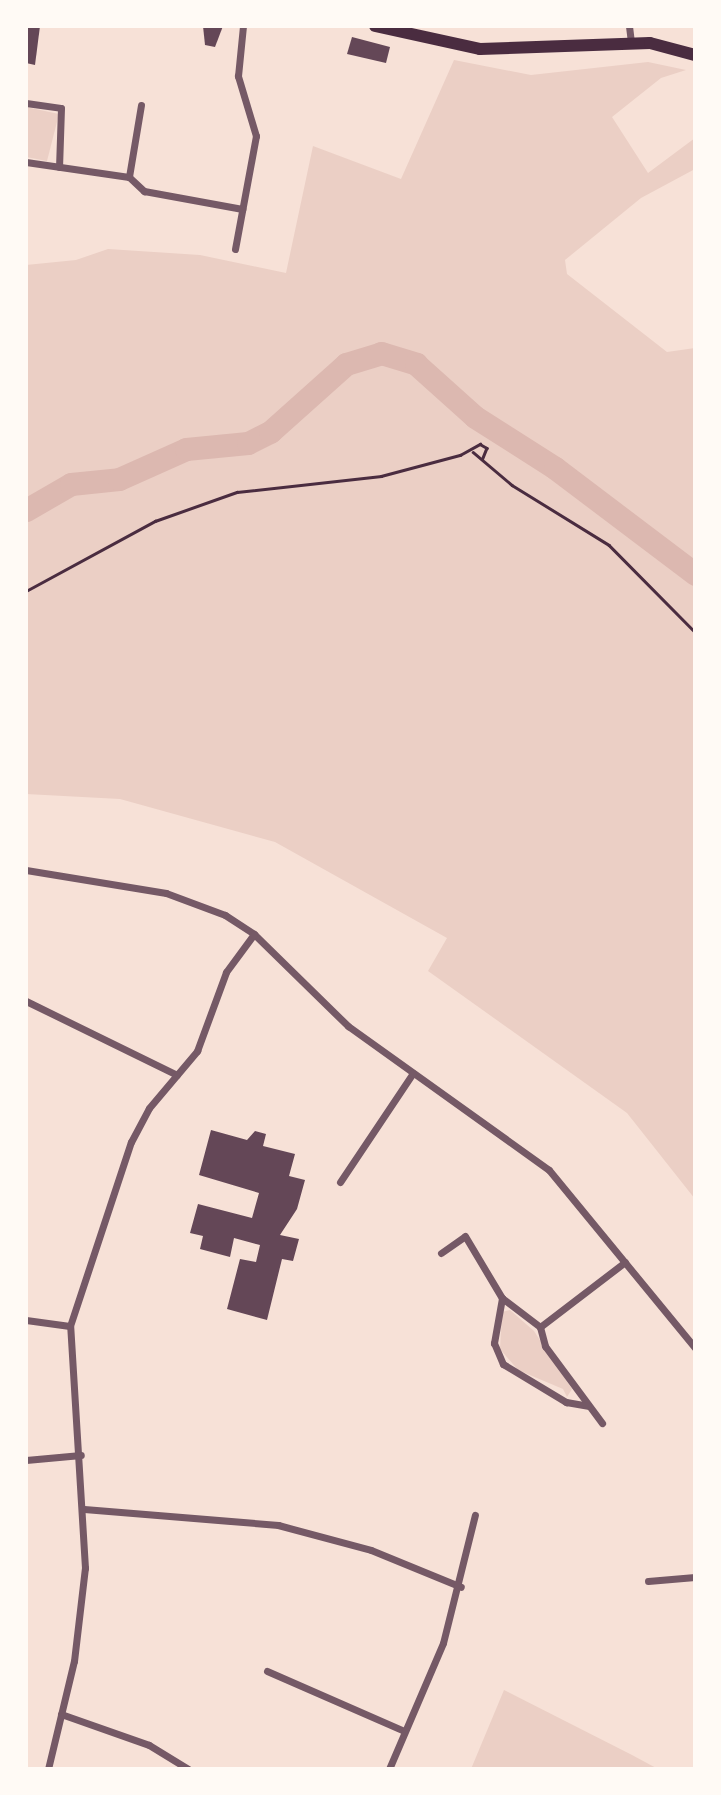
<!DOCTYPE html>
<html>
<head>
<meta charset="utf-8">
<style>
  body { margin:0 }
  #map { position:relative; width:721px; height:1795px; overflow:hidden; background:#f7e1d7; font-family:"Open Sans",sans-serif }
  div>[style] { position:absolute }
  .green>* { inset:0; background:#ebcfc5 }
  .river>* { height:23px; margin:-11.5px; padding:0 11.5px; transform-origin:11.5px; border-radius:11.5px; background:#dcb8b0 }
  .building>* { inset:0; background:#644757 }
  .path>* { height:2.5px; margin:-1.25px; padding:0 1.25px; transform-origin:1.25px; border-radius:1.25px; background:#4a2c40 }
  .minor>* { height:7px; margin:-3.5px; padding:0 3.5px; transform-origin:3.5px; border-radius:3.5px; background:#755966 }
  .primary>* { height:12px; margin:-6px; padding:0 6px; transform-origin:6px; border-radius:6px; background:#4a2c40 }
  span { translate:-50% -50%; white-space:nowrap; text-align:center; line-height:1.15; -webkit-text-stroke:5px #fffaf5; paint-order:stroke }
  .frame { position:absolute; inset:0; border:28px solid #fffaf5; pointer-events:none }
</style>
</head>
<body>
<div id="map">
  <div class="green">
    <div style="clip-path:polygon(454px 60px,531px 75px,648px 62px,686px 70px,661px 78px,612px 117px,648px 173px,695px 138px,695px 169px,641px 198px,565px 260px,567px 274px,667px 352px,695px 348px,695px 1199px,627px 1113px,428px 971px,447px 938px,275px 842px,120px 799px,26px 794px,26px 265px,76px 260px,108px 249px,200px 255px,286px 273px,313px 146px,401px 179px)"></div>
    <div style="clip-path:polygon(26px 107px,59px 114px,47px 161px,26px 157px)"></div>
    <div style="clip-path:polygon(510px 1310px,534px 1331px,572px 1389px,567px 1397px,563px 1389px,518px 1370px,500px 1349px,502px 1312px)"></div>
    <div style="clip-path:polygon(504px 1690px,632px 1755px,658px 1769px,471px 1769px)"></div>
  </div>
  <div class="river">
    <div style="left:26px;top:510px;width:52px;rotate:-30deg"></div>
    <div style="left:71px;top:484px;width:48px;rotate:-5.9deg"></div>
    <div style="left:119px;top:479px;width:73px;rotate:-24.1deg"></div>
    <div style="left:186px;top:449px;width:62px;rotate:-5.5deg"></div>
    <div style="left:248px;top:443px;width:25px;rotate:-27deg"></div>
    <div style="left:270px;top:432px;width:102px;rotate:-41.8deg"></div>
    <div style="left:346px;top:364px;width:37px;rotate:-17deg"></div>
    <div style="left:381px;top:353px;width:37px;rotate:17deg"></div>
    <div style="left:416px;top:364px;width:79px;rotate:41.9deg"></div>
    <div style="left:475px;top:417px;width:95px;rotate:32.5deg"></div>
    <div style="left:555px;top:468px;width:176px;rotate:37.1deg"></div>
  </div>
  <div class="building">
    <div style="clip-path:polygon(26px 26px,40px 26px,35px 65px,26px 63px)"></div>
    <div style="clip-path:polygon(203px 26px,223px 26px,215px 47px,205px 45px)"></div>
    <div style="clip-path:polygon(352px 37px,390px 47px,386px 63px,347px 54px)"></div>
    <div style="clip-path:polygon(211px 1130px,247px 1140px,255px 1131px,266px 1134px,263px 1146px,295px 1154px,289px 1176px,305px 1180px,297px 1209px,280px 1235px,299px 1239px,293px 1261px,282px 1259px,267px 1320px,227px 1309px,240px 1259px,256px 1262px,260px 1245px,234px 1238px,230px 1257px,200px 1249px,203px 1236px,190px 1233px,198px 1204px,252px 1218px,259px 1193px,199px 1175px)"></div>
  </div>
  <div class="path">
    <div style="left:473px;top:452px;width:51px;rotate:40.2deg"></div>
    <div style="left:512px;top:485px;width:114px;rotate:31.7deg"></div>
    <div style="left:609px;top:545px;width:122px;rotate:45.3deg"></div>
    <div style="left:26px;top:591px;width:147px;rotate:-28.5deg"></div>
    <div style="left:155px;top:521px;width:87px;rotate:-19.5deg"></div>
    <div style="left:237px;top:492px;width:145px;rotate:-6.3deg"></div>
    <div style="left:381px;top:476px;width:82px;rotate:-14.9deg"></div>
    <div style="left:460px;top:455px;width:23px;rotate:-29deg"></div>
    <div style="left:480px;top:444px;width:8px;rotate:30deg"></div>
    <div style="left:487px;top:448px;width:11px;rotate:112deg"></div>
  </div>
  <div class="minor">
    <div style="left:629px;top:26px;width:17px;rotate:83deg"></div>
    <div style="left:26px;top:103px;width:35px;rotate:8deg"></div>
    <div style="left:61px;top:108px;width:59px;rotate:91.9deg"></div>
    <div style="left:141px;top:105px;width:73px;rotate:99.5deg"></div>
    <div style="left:129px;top:177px;width:21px;rotate:43deg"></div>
    <div style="left:144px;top:191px;width:100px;rotate:10.4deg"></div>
    <div style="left:26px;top:162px;width:104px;rotate:8.3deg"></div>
    <div style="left:235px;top:249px;width:115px;rotate:-79.5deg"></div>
    <div style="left:256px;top:136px;width:63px;rotate:-106.7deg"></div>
    <div style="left:238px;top:76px;width:50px;rotate:-84.3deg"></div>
    <div style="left:26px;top:870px;width:142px;rotate:9.3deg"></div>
    <div style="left:166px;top:893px;width:63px;rotate:20.4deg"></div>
    <div style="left:225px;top:915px;width:35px;rotate:33deg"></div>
    <div style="left:254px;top:934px;width:132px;rotate:44.4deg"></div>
    <div style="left:348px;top:1026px;width:247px;rotate:35.6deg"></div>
    <div style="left:549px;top:1170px;width:230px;rotate:50.6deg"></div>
    <div style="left:26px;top:1001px;width:168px;rotate:26.1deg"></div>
    <div style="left:340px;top:1182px;width:131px;rotate:-56.2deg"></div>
    <div style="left:441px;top:1253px;width:29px;rotate:-35deg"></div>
    <div style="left:465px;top:1236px;width:72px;rotate:59.2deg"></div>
    <div style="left:502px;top:1298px;width:48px;rotate:37.3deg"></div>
    <div style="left:540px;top:1327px;width:20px;rotate:75deg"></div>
    <div style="left:545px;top:1346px;width:96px;rotate:53.5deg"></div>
    <div style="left:502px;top:1298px;width:46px;rotate:100.1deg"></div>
    <div style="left:494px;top:1343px;width:23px;rotate:67deg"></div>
    <div style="left:503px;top:1364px;width:74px;rotate:31.1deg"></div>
    <div style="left:566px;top:1402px;width:22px;rotate:10deg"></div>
    <div style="left:26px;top:1320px;width:44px;rotate:7.8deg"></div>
    <div style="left:540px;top:1327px;width:107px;rotate:-37.4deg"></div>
    <div style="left:26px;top:1460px;width:55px;rotate:-5.2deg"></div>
    <div style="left:84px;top:1509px;width:195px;rotate:4.7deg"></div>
    <div style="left:278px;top:1525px;width:96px;rotate:15deg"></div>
    <div style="left:371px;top:1550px;width:97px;rotate:22.3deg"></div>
    <div style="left:648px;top:1581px;width:47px;rotate:-4.9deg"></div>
    <div style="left:267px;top:1671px;width:147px;rotate:23.6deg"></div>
    <div style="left:61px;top:1714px;width:93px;rotate:19.4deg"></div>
    <div style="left:149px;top:1745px;width:46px;rotate:31.6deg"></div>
    <div style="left:48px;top:1769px;width:111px;rotate:-76.5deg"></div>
    <div style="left:74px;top:1661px;width:94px;rotate:-83.3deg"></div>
    <div style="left:85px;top:1568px;width:242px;rotate:-93.5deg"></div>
    <div style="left:70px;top:1326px;width:194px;rotate:-71.7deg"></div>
    <div style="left:131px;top:1142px;width:38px;rotate:-62deg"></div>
    <div style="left:149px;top:1108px;width:75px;rotate:-49.9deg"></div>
    <div style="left:197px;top:1051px;width:84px;rotate:-69.8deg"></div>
    <div style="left:226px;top:972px;width:47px;rotate:-53.6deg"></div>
    <div style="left:389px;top:1769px;width:137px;rotate:-66.8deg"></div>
    <div style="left:443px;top:1643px;width:132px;rotate:-76deg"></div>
  </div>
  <div class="primary">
    <div style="left:375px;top:26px;width:107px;rotate:12.4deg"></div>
    <div style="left:480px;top:49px;width:170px;rotate:-2deg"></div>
    <div style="left:650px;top:43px;width:47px;rotate:14.9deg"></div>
  </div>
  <div class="frame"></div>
</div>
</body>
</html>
